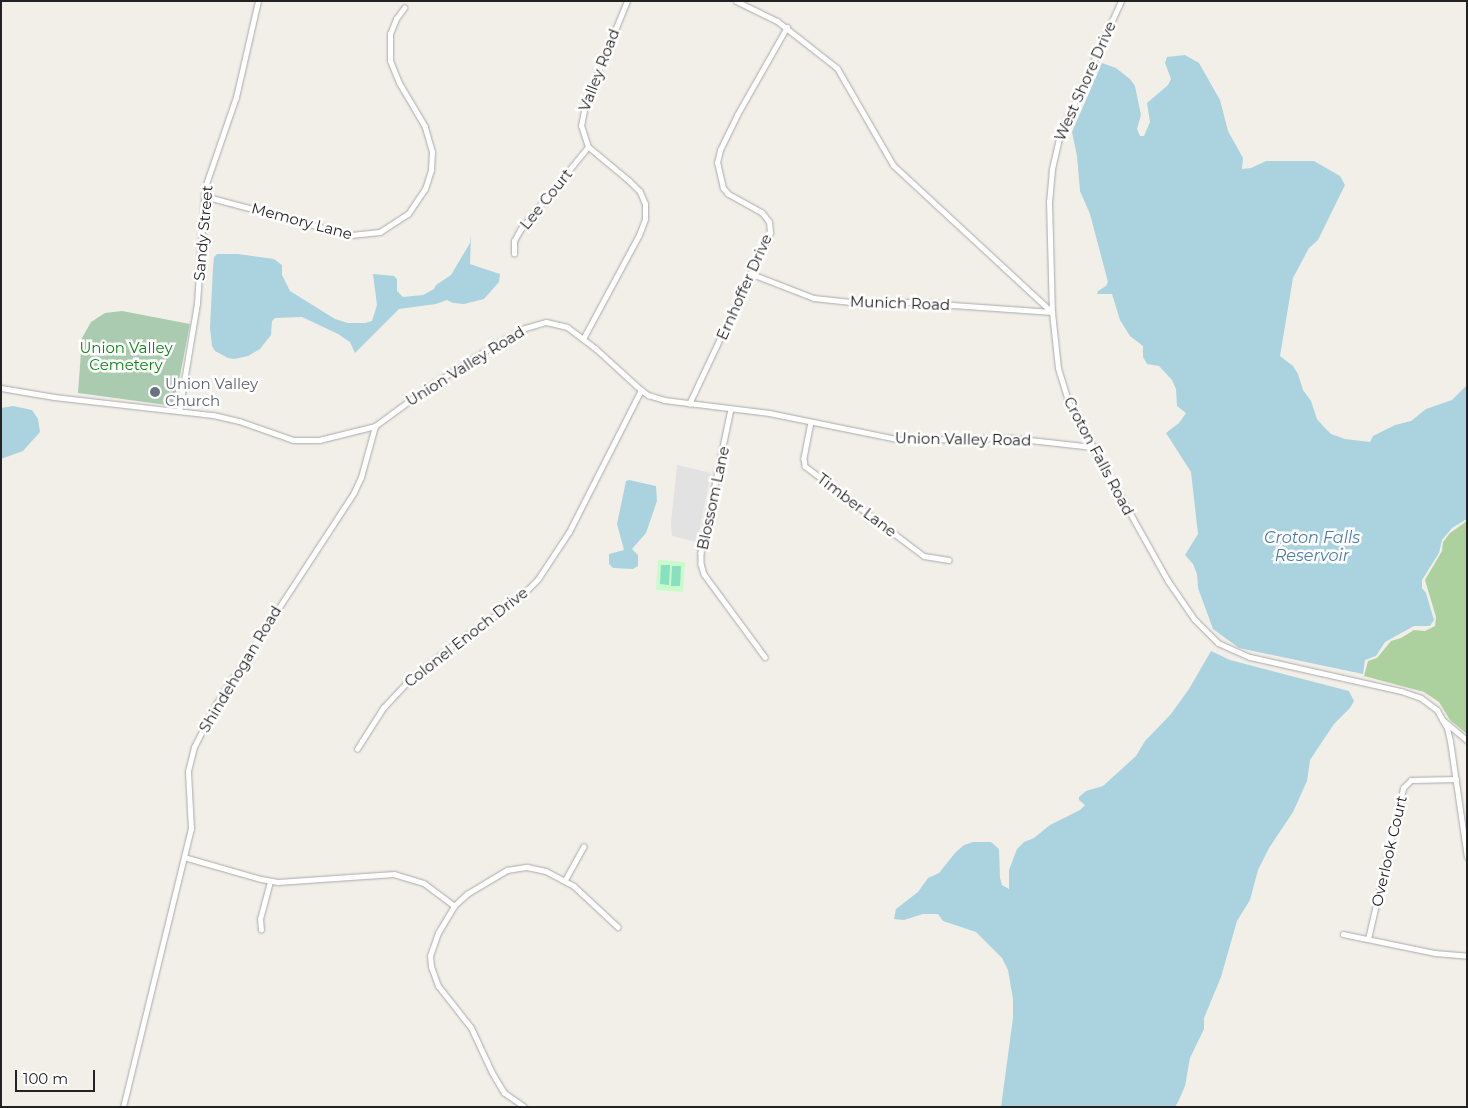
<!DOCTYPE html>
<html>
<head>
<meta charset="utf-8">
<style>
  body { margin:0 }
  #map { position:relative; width:1468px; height:1108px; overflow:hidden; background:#f2efe9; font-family:Montserrat,sans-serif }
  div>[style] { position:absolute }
  .forest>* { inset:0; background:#add19e }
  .cemetery>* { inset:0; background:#aacbaf }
  .park>* { inset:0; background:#c8facc }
  .pitch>* { inset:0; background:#88e0be }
  .parking>* { inset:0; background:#e2e2e2 }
  .water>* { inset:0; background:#aad3df }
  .roads { filter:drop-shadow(0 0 1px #a9a9a9) drop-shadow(0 0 1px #a9a9a9) }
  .minor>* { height:4.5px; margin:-2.25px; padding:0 2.25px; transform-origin:2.25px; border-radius:2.25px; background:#fff }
  .tertiary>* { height:5px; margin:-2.5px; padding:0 2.5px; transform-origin:2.5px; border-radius:2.5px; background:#fff }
  .dots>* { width:14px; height:14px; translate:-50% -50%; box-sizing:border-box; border:2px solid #fff; border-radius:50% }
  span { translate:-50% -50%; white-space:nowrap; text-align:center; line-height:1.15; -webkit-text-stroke:5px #fff; paint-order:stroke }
  .street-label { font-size:15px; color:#222 }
  .park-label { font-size:15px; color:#0c8416 }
  .worship-label { font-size:15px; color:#5b616d }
  .left { translate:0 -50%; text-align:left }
  .water-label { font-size:16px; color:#4a7aab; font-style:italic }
  .frame { position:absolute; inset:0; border:2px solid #222; pointer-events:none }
  .scale { position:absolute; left:15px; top:1070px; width:80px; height:22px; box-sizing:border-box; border:2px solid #222; border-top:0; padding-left:6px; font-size:15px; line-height:18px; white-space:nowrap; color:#222; -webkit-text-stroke:4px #fff; paint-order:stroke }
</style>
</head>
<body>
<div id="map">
  <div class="forest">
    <div style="clip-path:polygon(1467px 521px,1467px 734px,1450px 720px,1439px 702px,1424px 692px,1364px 676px,1368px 661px,1377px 658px,1391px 641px,1401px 638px,1414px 630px,1425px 631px,1435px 626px,1436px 617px,1425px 580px,1442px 551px,1443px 542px,1450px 533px)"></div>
  </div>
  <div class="cemetery">
    <div style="clip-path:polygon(122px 311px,190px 324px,174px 406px,78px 393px,82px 338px,91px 322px,105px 313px)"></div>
  </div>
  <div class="park">
    <div style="clip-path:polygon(658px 560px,685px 562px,683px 592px,656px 590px)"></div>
  </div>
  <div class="pitch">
    <div style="clip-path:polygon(661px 565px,670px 565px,669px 585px,660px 584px)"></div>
    <div style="clip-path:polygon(672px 566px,681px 566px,680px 586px,671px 586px)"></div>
  </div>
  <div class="parking">
    <div style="clip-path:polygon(677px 465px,711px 473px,697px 542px,672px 536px,671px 523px)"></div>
  </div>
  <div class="water">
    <div style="clip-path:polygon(1185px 55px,1199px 63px,1220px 100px,1228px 131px,1243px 158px,1242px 169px,1251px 168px,1266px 161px,1314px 161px,1340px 176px,1345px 185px,1318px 240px,1309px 248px,1293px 278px,1280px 356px,1293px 366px,1298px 374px,1303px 390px,1311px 401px,1317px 419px,1323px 426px,1331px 434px,1345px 439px,1370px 442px,1373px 436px,1395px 425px,1411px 421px,1426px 409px,1452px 400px,1467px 385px,1467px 519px,1452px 528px,1442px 540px,1439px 553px,1422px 580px,1422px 588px,1426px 593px,1434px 620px,1430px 626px,1414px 626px,1385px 642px,1376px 656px,1365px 660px,1363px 674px,1239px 648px,1213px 629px,1198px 588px,1197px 574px,1193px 564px,1185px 555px,1198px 534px,1191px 472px,1166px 433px,1179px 423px,1186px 413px,1177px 406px,1176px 389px,1172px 380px,1159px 366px,1147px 364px,1143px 357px,1143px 346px,1130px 336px,1120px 320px,1112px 294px,1097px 294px,1098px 291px,1106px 286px,1108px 282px,1090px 214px,1080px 191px,1077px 156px,1072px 132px,1102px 63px,1116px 68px,1130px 79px,1135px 86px,1141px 115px,1137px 129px,1140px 136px,1144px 136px,1150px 122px,1147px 103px,1168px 85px,1171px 79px,1165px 63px,1167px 57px)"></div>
    <div style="clip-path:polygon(471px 235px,470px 264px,500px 274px,499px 282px,484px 299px,464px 304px,453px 303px,447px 300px,436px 304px,399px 309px,355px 353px,350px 342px,338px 334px,302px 317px,275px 318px,272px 321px,271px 335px,260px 349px,248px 356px,234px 359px,228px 358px,215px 351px,212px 346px,210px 328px,213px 267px,214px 257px,217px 254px,238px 254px,274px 259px,282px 265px,282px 275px,290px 291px,335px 319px,348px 323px,365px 323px,372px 321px,377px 305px,373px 274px,394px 276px,397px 279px,397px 291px,403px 297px,423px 295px,434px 289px,436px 285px,451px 275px,470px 243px)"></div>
    <div style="clip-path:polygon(13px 406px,32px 410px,38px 419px,40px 432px,23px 451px,1px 459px,1px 408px)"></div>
    <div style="clip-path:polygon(629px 480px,656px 486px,657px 501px,646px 533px,632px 549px,638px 555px,638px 566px,633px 569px,613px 568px,609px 564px,609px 554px,624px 550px,617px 524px,626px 481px)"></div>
    <div style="clip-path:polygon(1211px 651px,1230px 660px,1349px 691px,1354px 701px,1350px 708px,1334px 724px,1310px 760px,1307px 781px,1293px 812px,1269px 848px,1258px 870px,1250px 900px,1237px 921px,1221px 977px,1204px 1018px,1204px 1029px,1190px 1058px,1185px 1086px,1178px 1102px,1175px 1107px,1001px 1107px,1013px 1018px,1013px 999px,1008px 970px,1002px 958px,976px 932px,943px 921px,938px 914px,923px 914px,904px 920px,894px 919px,896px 909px,918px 892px,928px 878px,939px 873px,955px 853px,964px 845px,973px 842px,991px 842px,999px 849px,1000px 878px,1002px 885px,1009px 889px,1009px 870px,1017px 849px,1024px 842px,1034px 838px,1050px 825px,1080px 810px,1085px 805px,1079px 800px,1079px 797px,1086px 791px,1103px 786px,1136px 756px,1145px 741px,1171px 714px,1189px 689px)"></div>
  </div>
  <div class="roads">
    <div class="minor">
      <div style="left:204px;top:196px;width:152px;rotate:14.9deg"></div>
      <div style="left:351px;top:235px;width:29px;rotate:-6deg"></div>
      <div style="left:380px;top:232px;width:33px;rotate:-33deg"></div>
      <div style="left:408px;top:214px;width:30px;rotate:-56deg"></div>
      <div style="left:425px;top:189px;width:20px;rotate:-72deg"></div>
      <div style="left:431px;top:170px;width:18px;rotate:-87deg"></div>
      <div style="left:432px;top:152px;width:26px;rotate:-106deg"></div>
      <div style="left:425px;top:127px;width:51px;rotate:-120.6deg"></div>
      <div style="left:399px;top:83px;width:24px;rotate:-112deg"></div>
      <div style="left:390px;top:61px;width:27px;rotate:-90deg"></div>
      <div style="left:390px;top:34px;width:16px;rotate:-68deg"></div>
      <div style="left:396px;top:19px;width:14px;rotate:-54deg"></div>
      <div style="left:514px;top:254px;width:13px;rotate:-90deg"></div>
      <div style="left:514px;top:241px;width:13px;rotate:-61deg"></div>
      <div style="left:520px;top:230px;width:107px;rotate:-50.7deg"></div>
      <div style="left:752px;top:274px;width:66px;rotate:21.2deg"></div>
      <div style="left:814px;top:298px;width:46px;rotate:6.2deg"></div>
      <div style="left:860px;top:303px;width:50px;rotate:-1.1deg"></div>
      <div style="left:910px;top:302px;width:142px;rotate:4deg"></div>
      <div style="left:583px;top:339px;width:118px;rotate:-61.7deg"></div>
      <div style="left:639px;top:235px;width:17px;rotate:-69deg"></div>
      <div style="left:645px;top:219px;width:15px;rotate:-90deg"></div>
      <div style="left:645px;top:204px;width:13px;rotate:-113deg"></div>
      <div style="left:640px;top:192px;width:16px;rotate:-135deg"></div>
      <div style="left:629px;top:181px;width:53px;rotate:-140.3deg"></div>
      <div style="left:588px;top:147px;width:22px;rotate:-108deg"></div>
      <div style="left:581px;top:126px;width:25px;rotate:-79deg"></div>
      <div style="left:586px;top:101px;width:108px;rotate:-67.7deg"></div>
      <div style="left:689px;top:404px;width:189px;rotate:-64.7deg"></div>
      <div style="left:770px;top:233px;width:11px;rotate:-95deg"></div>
      <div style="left:769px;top:222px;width:11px;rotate:-128deg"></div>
      <div style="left:762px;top:213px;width:39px;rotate:-151deg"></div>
      <div style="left:728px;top:194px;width:8px;rotate:-130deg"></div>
      <div style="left:723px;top:188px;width:26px;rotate:-103deg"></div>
      <div style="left:717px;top:163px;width:13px;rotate:-77deg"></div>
      <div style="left:720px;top:150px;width:39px;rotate:-64deg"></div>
      <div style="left:737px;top:115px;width:101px;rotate:-60.4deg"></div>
      <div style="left:731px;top:409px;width:147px;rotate:101.8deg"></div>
      <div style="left:701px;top:553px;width:11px;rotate:90deg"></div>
      <div style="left:701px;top:564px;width:10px;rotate:73deg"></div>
      <div style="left:704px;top:574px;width:103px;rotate:53.7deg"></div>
      <div style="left:811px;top:422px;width:37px;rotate:101deg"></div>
      <div style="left:804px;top:458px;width:8px;rotate:83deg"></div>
      <div style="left:805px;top:466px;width:149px;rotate:37.1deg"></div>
      <div style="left:924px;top:556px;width:25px;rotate:9deg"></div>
      <div style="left:1443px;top:720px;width:31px;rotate:40deg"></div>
      <div style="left:357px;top:749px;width:49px;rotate:-57.6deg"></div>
      <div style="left:383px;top:708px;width:34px;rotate:-47deg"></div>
      <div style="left:406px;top:683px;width:67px;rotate:-38.9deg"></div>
      <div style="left:458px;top:641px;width:70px;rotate:-34.6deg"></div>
      <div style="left:516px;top:601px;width:31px;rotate:-45deg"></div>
      <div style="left:538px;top:579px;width:56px;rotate:-56.6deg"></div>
      <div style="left:569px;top:532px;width:159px;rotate:-63.1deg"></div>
      <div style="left:184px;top:857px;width:80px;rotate:15.9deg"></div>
      <div style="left:261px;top:879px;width:17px;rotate:10deg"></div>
      <div style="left:278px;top:882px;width:116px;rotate:-3.9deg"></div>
      <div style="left:394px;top:874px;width:31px;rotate:17deg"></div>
      <div style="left:424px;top:883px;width:38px;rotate:37deg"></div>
      <div style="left:565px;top:880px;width:38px;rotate:-61deg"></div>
      <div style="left:261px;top:930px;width:11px;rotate:-95deg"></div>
      <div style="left:260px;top:919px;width:39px;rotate:-75deg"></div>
      <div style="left:1343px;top:934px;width:94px;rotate:11.7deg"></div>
      <div style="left:1435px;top:953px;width:32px;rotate:5deg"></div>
      <div style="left:1368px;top:939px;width:155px;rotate:-76.9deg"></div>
      <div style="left:1403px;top:788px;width:11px;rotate:-45deg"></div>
      <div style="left:1411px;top:780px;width:45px;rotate:-1.3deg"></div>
      <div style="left:524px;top:1107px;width:24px;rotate:-145deg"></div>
      <div style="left:504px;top:1093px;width:23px;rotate:-121deg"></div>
      <div style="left:492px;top:1073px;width:50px;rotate:-115deg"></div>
      <div style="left:471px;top:1028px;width:53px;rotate:-128.2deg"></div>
      <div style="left:438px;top:986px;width:20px;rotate:-110deg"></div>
      <div style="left:431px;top:967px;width:11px;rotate:-95deg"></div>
      <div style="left:430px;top:956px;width:24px;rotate:-71deg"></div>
      <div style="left:438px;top:933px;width:31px;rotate:-59deg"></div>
      <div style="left:454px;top:906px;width:18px;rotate:-43deg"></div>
      <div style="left:467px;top:894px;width:47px;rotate:-31deg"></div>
      <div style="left:507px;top:870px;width:20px;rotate:-9deg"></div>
      <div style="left:527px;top:867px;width:19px;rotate:12deg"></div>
      <div style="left:546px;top:871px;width:32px;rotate:28deg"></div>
      <div style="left:574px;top:886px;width:60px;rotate:43deg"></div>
    </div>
    <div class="tertiary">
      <div style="left:736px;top:1px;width:46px;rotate:26deg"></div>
      <div style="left:777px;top:21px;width:76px;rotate:38.1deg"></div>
      <div style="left:837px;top:68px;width:112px;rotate:60deg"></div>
      <div style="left:893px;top:165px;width:217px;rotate:42.8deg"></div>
      <div style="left:1121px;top:1px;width:146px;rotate:114.6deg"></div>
      <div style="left:1060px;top:134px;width:36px;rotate:103deg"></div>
      <div style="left:1052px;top:169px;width:32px;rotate:95deg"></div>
      <div style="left:1049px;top:201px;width:111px;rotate:88.5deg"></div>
      <div style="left:1052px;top:312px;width:56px;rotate:83.9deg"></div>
      <div style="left:1058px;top:368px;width:38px;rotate:73deg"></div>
      <div style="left:1069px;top:404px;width:203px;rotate:60.8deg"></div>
      <div style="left:1168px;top:581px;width:46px;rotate:55.6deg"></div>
      <div style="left:1194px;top:619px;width:34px;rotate:45deg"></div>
      <div style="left:1218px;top:643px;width:35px;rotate:24deg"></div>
      <div style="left:1250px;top:657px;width:155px;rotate:12.7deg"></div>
      <div style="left:1401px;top:691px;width:21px;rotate:19deg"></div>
      <div style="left:1421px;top:698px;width:20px;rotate:37deg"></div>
      <div style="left:1437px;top:710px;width:21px;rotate:61deg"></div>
      <div style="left:1447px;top:728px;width:13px;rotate:77deg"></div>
      <div style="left:1450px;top:741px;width:117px;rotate:81.7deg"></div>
      <div style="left:1px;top:388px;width:54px;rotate:9.6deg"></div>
      <div style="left:54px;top:397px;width:160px;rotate:6.5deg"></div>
      <div style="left:213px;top:415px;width:27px;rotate:13deg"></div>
      <div style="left:239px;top:421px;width:57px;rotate:19.4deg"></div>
      <div style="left:293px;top:440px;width:26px"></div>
      <div style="left:319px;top:440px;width:58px;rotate:-14deg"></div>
      <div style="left:375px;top:426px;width:61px;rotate:-36.3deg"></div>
      <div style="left:424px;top:390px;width:70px;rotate:-32.8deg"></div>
      <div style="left:483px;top:352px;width:48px;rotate:-29.7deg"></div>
      <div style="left:525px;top:328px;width:22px;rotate:-16deg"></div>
      <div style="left:546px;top:322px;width:22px;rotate:13deg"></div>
      <div style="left:567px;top:327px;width:36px;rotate:37deg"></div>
      <div style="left:596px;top:349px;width:61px;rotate:42.3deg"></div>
      <div style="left:641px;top:390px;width:9px;rotate:36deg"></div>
      <div style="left:648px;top:395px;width:17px;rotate:17deg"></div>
      <div style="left:664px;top:400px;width:106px;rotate:7.1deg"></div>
      <div style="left:769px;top:413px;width:136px;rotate:11.5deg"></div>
      <div style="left:902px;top:440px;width:110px;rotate:-1deg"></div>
      <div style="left:1012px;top:438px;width:81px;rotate:6.4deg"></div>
      <div style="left:179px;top:411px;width:109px;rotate:-80.5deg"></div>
      <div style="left:197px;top:303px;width:116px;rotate:-86.1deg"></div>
      <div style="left:205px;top:187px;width:95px;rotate:-71deg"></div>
      <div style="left:236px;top:97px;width:98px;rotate:-77.1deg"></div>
      <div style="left:123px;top:1107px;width:286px;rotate:-76.3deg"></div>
      <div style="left:191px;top:829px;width:58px;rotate:-93deg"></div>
      <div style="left:188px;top:771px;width:25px;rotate:-76deg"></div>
      <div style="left:194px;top:747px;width:48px;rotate:-62.9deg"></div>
      <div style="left:216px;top:704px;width:253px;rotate:-56.9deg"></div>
      <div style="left:354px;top:492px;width:17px;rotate:-65deg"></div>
      <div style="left:361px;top:477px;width:53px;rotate:-74.6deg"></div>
    </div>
  </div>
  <div class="dots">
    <div style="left:155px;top:392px;background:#6b7280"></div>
  </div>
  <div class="street-label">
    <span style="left:599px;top:70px;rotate:-69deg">Valley Road</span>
    <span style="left:1085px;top:81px;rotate:-66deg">West Shore Drive</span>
    <span style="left:546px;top:199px;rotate:-51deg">Lee Court</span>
    <span style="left:302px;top:221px;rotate:15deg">Memory Lane</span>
    <span style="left:203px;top:233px;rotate:-85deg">Sandy Street</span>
    <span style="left:744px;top:287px;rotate:-66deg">Ernhoffer Drive</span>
    <span style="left:900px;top:303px;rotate:2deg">Munich Road</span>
    <span style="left:465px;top:366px;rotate:-32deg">Union Valley Road</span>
    <span style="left:963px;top:439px;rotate:1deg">Union Valley Road</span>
    <span style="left:1099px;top:456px;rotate:62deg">Croton Falls Road</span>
    <span style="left:713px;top:498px;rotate:-78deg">Blossom Lane</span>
    <span style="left:857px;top:505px;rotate:37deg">Timber Lane</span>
    <span style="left:466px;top:637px;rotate:-38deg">Colonel Enoch Drive</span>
    <span style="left:240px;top:669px;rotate:-59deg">Shindehogan Road</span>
    <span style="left:1389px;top:851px;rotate:-77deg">Overlook Court</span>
  </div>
  <div class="park-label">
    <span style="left:126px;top:356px">Union Valley<br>Cemetery</span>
  </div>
  <div class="worship-label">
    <span class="left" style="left:165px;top:392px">Union Valley<br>Church</span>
  </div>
  <div class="water-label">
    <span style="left:1312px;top:547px">Croton Falls<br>Reservoir</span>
  </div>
  <div class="frame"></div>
  <div class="scale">100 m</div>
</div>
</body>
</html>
